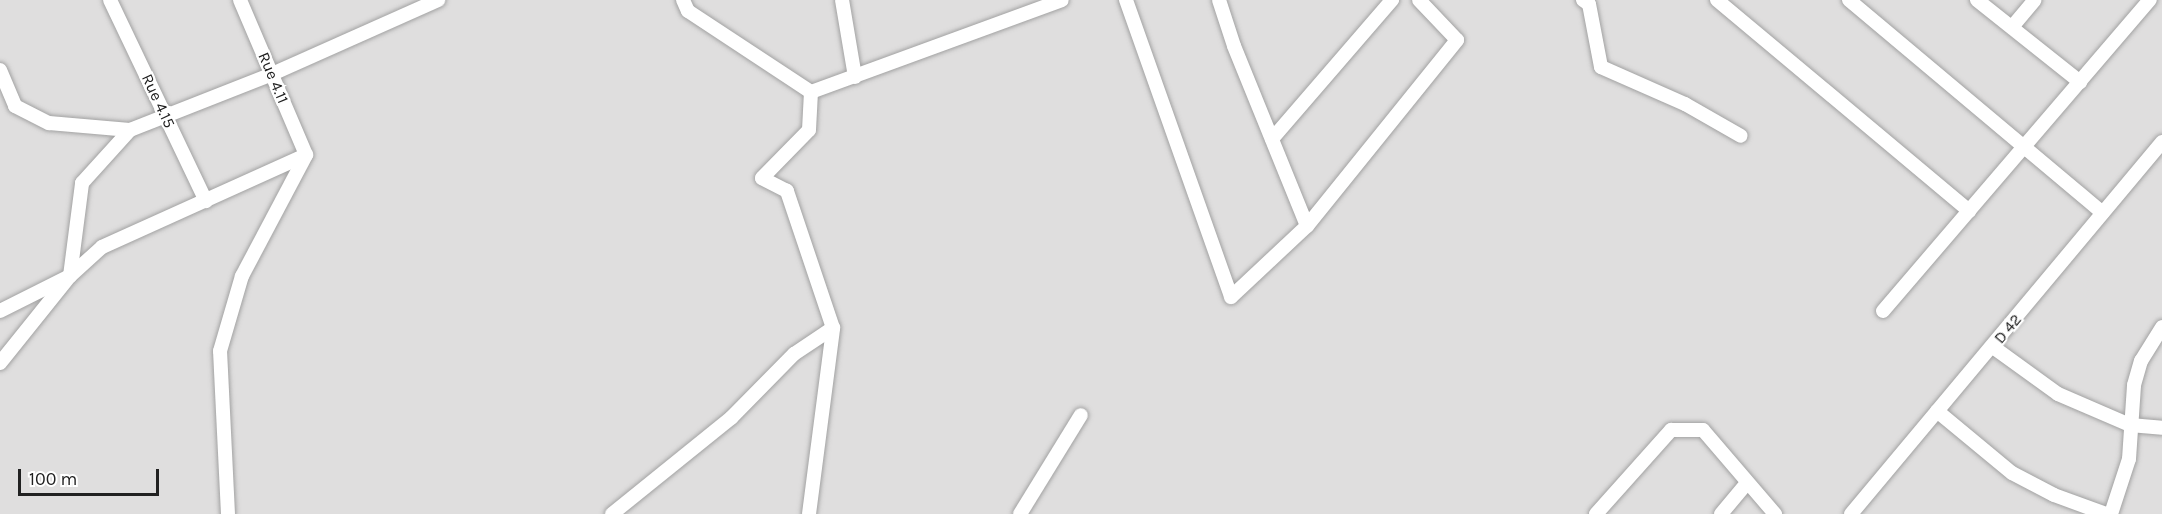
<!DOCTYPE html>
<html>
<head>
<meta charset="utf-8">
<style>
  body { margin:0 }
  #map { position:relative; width:2162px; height:514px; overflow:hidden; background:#f1eee9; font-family:Karla,sans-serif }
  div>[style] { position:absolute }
  .residential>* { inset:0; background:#dfdede }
  .roads { filter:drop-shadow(0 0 2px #a2a2a2) drop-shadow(0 0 2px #a2a2a2) }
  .minor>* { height:14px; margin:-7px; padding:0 7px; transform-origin:7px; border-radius:7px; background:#fff }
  span { translate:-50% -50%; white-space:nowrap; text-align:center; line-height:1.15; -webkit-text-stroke:4.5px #fff; paint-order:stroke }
  .street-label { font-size:16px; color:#212121 }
  .scale { position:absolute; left:18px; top:469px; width:141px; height:27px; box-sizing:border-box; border:3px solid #212121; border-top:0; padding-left:8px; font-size:18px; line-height:21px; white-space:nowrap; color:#212121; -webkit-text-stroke:4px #fff; paint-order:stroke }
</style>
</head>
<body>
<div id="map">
  <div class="residential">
    <div style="clip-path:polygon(0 0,2162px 0,2162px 514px,0 514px)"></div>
  </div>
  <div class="roads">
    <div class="minor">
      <div style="left:110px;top:0;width:223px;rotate:64.5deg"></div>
      <div style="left:240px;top:0;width:168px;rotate:66.9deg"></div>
      <div style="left:683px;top:0;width:12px;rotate:66deg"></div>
      <div style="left:688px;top:11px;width:147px;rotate:33.4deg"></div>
      <div style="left:811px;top:92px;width:267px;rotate:-20.1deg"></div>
      <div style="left:842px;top:0;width:78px;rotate:80.4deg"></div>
      <div style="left:1126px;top:0;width:315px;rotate:70.5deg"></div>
      <div style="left:1231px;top:297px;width:104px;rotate:-43.1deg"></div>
      <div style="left:1307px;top:226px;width:239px;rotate:-51.1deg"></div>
      <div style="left:1457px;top:40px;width:55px;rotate:-133.5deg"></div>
      <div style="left:1219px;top:0;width:48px;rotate:71.9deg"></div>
      <div style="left:1234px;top:46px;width:194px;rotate:67.9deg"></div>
      <div style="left:1583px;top:0;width:7px;rotate:34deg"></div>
      <div style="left:1589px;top:4px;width:64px;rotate:79.2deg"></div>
      <div style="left:1601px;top:67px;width:92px;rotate:23.8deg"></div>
      <div style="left:1685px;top:104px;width:64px;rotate:29.7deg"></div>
      <div style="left:1717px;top:0;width:329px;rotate:39.9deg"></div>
      <div style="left:1849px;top:0;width:331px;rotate:40deg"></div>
      <div style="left:1977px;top:0;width:132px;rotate:38.5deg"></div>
      <div style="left:2012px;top:27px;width:35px;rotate:-50deg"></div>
      <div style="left:0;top:70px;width:39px;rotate:67deg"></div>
      <div style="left:15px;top:106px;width:38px;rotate:27deg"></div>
      <div style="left:49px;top:123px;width:81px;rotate:4.9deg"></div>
      <div style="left:1272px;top:139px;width:184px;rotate:-49.2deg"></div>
      <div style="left:0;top:311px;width:78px;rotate:-26.6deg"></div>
      <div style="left:70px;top:276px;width:94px;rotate:-82.6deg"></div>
      <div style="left:82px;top:183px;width:72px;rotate:-47.8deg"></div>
      <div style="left:130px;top:130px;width:153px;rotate:-21.5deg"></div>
      <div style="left:272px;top:74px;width:182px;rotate:-24deg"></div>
      <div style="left:1883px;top:311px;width:410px;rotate:-49.4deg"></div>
      <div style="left:1993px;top:347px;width:80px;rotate:35.9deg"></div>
      <div style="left:2058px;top:394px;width:78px;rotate:23.3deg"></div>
      <div style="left:2130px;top:425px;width:32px;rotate:5deg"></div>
      <div style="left:0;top:363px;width:112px;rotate:-51.2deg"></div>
      <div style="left:70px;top:276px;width:43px;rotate:-42.2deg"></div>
      <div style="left:102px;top:247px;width:224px;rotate:-24.3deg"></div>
      <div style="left:1937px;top:411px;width:97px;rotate:39.6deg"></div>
      <div style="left:2012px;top:473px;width:47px;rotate:27.6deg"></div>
      <div style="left:2054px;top:495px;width:55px;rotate:20.1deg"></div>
      <div style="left:228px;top:514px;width:163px;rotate:-92.8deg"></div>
      <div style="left:220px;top:351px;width:78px;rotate:-73.7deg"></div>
      <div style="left:242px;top:276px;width:137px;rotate:-62.1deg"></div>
      <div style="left:612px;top:514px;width:153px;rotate:-38.9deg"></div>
      <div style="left:731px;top:418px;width:90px;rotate:-45.5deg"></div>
      <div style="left:794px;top:354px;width:47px;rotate:-33.7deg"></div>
      <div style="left:809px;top:514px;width:188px;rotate:-82.6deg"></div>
      <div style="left:833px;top:328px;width:145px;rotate:-108.6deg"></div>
      <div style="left:787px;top:191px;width:28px;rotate:-153deg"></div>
      <div style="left:762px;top:178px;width:67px;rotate:-45.6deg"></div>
      <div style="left:809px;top:130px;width:38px;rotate:-87deg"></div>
      <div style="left:1020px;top:514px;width:116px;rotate:-58.4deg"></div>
      <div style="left:1596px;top:514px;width:113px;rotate:-48.2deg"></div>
      <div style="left:1671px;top:430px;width:32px"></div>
      <div style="left:1703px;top:430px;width:111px;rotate:49.4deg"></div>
      <div style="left:1721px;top:514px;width:40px;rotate:-50deg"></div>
      <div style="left:1851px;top:514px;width:485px;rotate:-50.1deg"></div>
      <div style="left:2111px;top:514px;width:58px;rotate:-71.9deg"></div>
      <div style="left:2129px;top:459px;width:74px;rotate:-86.1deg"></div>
      <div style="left:2134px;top:385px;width:25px;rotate:-74deg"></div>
      <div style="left:2141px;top:361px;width:40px;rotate:-58deg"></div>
    </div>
  </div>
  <div class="street-label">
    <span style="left:273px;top:78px;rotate:67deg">Rue 4.11</span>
    <span style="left:158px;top:101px;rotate:65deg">Rue 4.15</span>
    <span style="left:2008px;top:329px;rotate:-50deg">D 42</span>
  </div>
  <div class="scale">100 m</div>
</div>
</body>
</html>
